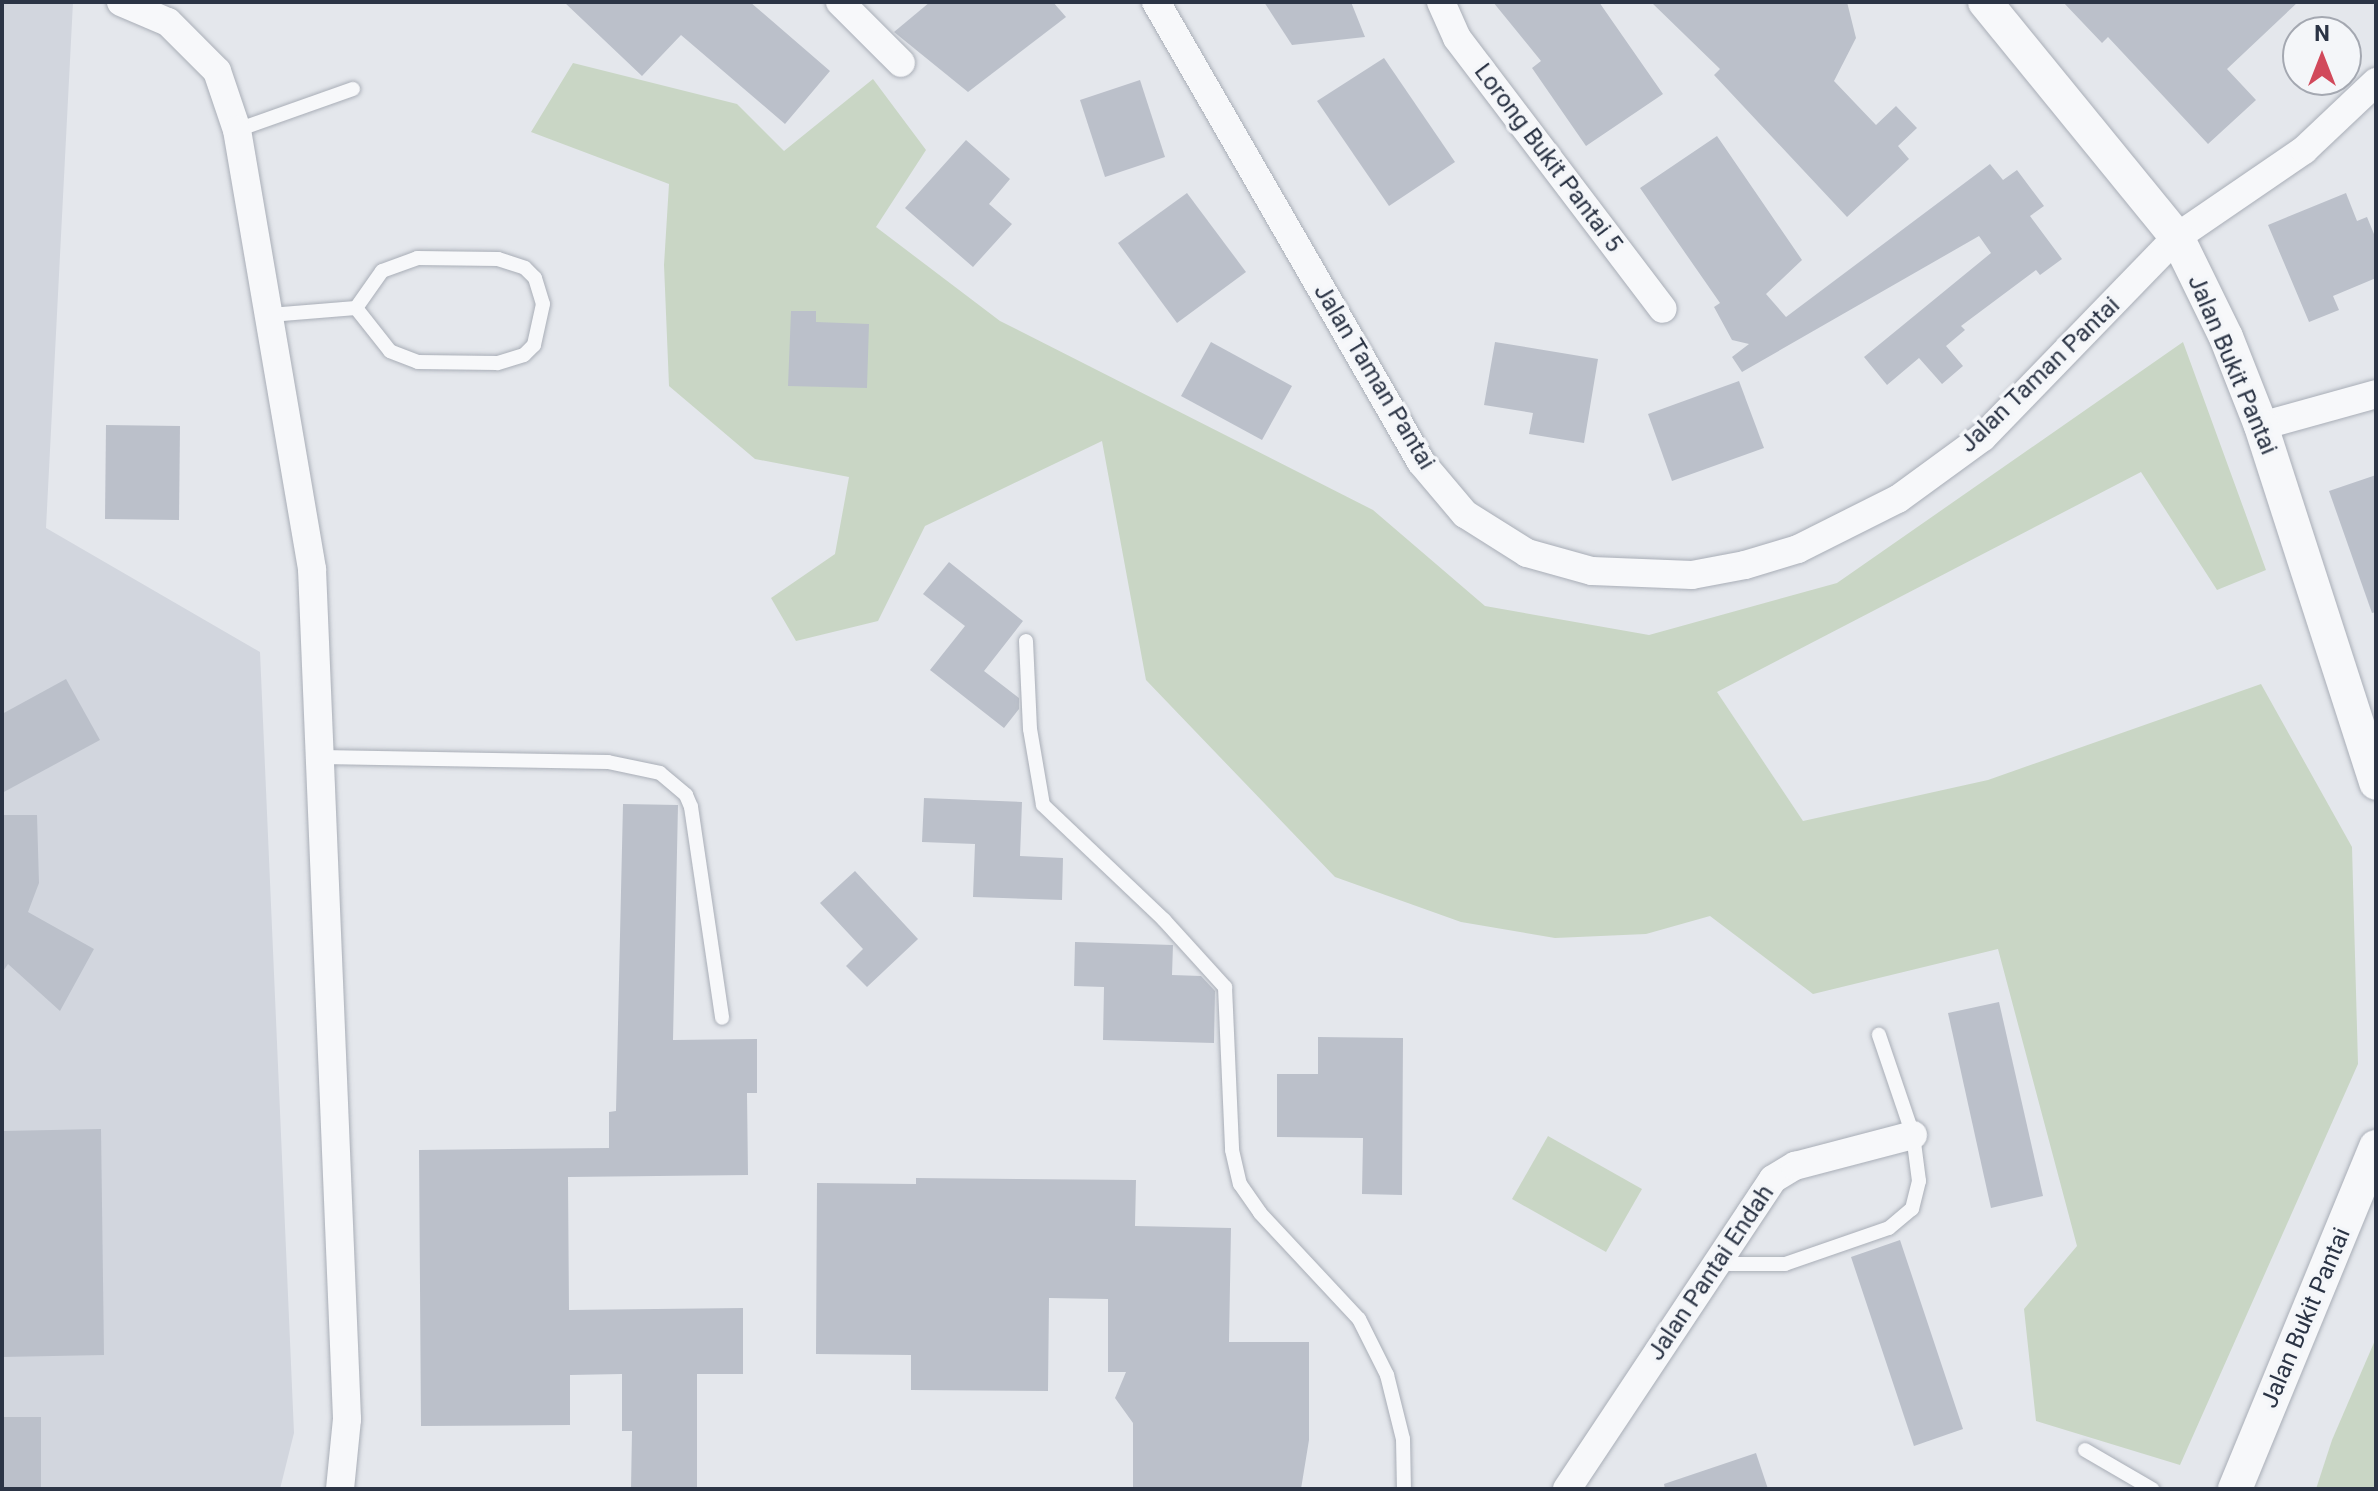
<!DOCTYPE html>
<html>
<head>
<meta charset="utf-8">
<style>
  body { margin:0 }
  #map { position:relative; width:2378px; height:1491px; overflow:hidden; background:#e4e7ec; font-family:Roboto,sans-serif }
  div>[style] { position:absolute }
  .built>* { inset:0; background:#d2d6de }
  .green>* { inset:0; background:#c9d6c5 }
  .building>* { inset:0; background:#bbc0ca }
  .roads { filter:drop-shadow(0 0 2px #a9aeb7) drop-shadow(0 0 2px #a9aeb7) }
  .service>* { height:14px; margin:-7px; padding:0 7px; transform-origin:7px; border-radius:7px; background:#f7f8fa }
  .minor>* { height:28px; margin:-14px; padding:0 14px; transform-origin:14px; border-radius:14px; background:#f7f8fa }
  .tertiary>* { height:34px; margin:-17px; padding:0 17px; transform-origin:17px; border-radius:17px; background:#f7f8fa }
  span { translate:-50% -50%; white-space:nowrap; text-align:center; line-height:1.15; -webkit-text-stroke:7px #f4f6f9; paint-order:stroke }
  .street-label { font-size:24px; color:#2b3445 }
  .frame { position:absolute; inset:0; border:4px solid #2b3445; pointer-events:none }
  .north { position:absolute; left:2282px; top:16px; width:80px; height:80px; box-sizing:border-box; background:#f4f6f9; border:2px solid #a4a8b1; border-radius:50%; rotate:0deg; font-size:22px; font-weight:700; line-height:32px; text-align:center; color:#2b3445 }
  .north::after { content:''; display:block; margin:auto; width:28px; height:36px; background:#d1495b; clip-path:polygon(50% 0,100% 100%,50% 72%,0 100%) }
</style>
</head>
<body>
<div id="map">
  <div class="built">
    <div style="clip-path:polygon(2px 2px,73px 2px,46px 528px,260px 652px,294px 1433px,280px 1489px,2px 1489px)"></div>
  </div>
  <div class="green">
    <div style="clip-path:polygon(573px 63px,737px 104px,784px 151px,873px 79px,926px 150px,876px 227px,1000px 321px,1373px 510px,1485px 606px,1649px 635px,1837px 583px,2183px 342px,2266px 570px,2217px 590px,2141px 472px,1717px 692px,1803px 821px,1988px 780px,2261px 684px,2352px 847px,2358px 1064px,2180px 1465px,2036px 1421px,2024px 1309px,2077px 1246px,1998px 949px,1813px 994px,1710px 916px,1646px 934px,1555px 938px,1461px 922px,1335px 877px,1146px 680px,1102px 441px,925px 526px,878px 621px,796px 641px,771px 598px,835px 554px,849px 477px,755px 459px,669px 386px,664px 265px,669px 184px,531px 132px)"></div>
    <div style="clip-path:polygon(1548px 1136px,1642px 1189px,1606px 1252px,1512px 1199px)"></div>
    <div style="clip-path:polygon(2376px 1338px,2376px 1489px,2316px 1489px,2332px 1440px)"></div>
  </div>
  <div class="building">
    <div style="clip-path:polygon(564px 2px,750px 2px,830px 71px,785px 124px,681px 35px,642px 76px)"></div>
    <div style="clip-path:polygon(930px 2px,1053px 2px,1066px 17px,968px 92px,894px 32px)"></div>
    <div style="clip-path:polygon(1264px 2px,1351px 2px,1365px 37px,1292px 45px)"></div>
    <div style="clip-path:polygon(1493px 2px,1599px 2px,1663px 94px,1586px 146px,1532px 68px,1541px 61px)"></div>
    <div style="clip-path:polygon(1651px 2px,1847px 2px,1856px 38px,1834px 81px,1876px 125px,1896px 106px,1917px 128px,1898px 146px,1909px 159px,1847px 217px,1714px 75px,1720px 69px)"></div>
    <div style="clip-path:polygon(2063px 2px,2298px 2px,2227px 69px,2256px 100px,2208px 144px,2108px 37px,2102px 43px)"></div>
    <div style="clip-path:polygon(1384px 58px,1455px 162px,1389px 206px,1317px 101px)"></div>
    <div style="clip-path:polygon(1140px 80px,1165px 157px,1105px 177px,1080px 100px)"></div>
    <div style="clip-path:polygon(1717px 136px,1802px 260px,1766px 294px,1786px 317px,1990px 164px,2003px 180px,2017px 170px,2044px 206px,2030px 216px,2062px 259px,2040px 275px,2036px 270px,1961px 326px,1965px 330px,1946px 346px,1963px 366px,1942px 384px,1919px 358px,1887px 385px,1864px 357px,1991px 253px,1979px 236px,1742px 372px,1732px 357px,1749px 344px,1732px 340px,1714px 307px,1720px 303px,1640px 188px)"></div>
    <div style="clip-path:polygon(966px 140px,1010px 179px,989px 204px,1012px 224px,973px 267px,905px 208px)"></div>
    <div style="clip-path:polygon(1187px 193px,1246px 272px,1177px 323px,1118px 243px)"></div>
    <div style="clip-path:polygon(2346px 193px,2357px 221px,2367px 217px,2376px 239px,2376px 278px,2333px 296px,2339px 310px,2309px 322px,2268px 225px)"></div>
    <div style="clip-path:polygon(791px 311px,816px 311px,816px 322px,869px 324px,867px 388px,788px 386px)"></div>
    <div style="clip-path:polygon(1211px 342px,1292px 386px,1262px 440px,1181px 396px)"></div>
    <div style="clip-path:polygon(1495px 342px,1598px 359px,1584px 443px,1529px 434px,1533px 413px,1484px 405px)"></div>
    <div style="clip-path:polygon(1739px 381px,1764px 448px,1672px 481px,1648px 414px)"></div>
    <div style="clip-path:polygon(106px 425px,180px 426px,179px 520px,105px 519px)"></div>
    <div style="clip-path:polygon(2376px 475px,2376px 612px,2372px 613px,2329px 491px)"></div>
    <div style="clip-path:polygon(949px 562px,1023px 621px,984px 671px,1019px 698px,1019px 709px,1004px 728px,930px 670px,965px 626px,923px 594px)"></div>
    <div style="clip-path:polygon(66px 679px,100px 740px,2px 793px,2px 714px)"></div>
    <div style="clip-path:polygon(924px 798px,1022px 802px,1020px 856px,1063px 858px,1062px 900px,973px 897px,975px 844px,922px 842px)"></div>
    <div style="clip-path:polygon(623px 804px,678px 805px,673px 1040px,757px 1039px,757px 1093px,747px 1093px,748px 1175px,568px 1177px,569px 1310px,743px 1308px,743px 1374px,697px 1374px,697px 1489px,631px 1489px,632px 1431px,622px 1431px,622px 1374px,570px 1375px,570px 1425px,421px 1426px,419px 1150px,609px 1148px,609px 1112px,616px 1111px)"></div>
    <div style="clip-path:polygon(2px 815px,37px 815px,39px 883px,28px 912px,94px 949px,60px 1011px,8px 964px,2px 973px)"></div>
    <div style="clip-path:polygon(855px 871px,918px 939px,867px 987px,846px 966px,863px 949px,820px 903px)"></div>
    <div style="clip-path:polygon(1075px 942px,1173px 945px,1172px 975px,1201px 976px,1215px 991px,1214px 1043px,1103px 1040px,1104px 987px,1074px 986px)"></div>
    <div style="clip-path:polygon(1999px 1002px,2043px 1196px,1991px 1208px,1948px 1013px)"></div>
    <div style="clip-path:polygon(1318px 1037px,1403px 1038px,1402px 1195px,1362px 1194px,1363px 1138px,1277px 1137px,1277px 1074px,1318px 1074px)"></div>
    <div style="clip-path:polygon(101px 1129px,104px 1355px,2px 1357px,2px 1131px)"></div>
    <div style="clip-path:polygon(916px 1178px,1136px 1180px,1135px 1226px,1231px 1228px,1229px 1342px,1309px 1342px,1309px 1440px,1301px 1489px,1133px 1489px,1133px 1423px,1115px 1398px,1126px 1372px,1108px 1372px,1108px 1299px,1049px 1298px,1048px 1391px,911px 1390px,911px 1355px,816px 1354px,817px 1183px,916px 1184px)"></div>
    <div style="clip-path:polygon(1900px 1240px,1963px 1429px,1914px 1446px,1851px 1257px)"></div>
    <div style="clip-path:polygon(2px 1417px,41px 1417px,41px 1489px,2px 1489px)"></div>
    <div style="clip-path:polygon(1756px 1453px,1768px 1489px,1665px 1489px,1664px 1484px)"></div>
  </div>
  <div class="roads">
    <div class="service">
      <div style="left:237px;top:130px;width:123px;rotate:-19.5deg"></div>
      <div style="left:417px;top:258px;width:81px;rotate:0.7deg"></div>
      <div style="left:498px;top:259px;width:28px;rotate:18deg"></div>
      <div style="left:525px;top:268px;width:14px;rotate:45deg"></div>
      <div style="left:535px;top:278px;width:27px;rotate:73deg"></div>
      <div style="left:543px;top:304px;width:42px;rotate:102.4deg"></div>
      <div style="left:534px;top:345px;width:14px;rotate:135deg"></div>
      <div style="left:524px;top:355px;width:28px;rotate:163deg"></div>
      <div style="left:497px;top:363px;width:79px;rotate:-179.3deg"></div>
      <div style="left:418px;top:362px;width:30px;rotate:-159deg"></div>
      <div style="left:390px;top:351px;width:55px;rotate:-128.3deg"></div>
      <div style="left:356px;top:308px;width:45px;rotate:-54.9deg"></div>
      <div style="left:382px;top:271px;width:37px;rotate:-20deg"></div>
      <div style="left:270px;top:315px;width:86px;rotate:-4.7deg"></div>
      <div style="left:1026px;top:641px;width:88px;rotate:87.4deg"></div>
      <div style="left:1030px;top:729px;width:77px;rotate:80.3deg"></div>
      <div style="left:1043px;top:805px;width:167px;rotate:43.5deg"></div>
      <div style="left:1164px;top:920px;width:91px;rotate:47.7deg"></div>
      <div style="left:1225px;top:987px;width:163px;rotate:87.5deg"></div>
      <div style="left:1232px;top:1150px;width:35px;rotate:77deg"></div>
      <div style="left:1240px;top:1184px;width:35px;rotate:55deg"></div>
      <div style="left:1260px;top:1213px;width:145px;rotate:47deg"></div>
      <div style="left:1359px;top:1319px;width:63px;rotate:63.4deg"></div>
      <div style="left:1387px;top:1375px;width:66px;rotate:76deg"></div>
      <div style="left:1403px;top:1439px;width:50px;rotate:88.9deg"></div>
      <div style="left:321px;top:757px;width:287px;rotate:1deg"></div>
      <div style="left:608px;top:762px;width:53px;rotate:11.9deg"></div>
      <div style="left:660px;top:773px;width:34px;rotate:40deg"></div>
      <div style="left:686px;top:795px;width:13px;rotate:67deg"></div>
      <div style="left:691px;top:807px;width:213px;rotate:81.6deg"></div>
      <div style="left:1717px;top:1264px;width:68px"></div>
      <div style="left:1785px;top:1264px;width:110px;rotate:-19.1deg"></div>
      <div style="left:1889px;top:1228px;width:30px;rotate:-40deg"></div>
      <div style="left:1912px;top:1209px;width:29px;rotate:-76deg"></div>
      <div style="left:1919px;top:1181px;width:46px;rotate:-97.4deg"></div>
      <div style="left:1913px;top:1135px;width:106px;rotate:-108.8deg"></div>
      <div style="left:2085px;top:1450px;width:78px;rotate:30.2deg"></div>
    </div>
    <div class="minor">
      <div style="left:121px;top:2px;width:51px;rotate:23.1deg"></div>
      <div style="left:168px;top:22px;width:69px;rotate:45deg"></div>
      <div style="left:217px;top:71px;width:62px;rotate:71.3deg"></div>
      <div style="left:237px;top:130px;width:445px;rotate:80.3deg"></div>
      <div style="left:312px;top:569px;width:851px;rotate:87.64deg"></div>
      <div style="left:347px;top:1419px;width:70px;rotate:95.7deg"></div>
      <div style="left:840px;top:2px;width:86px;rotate:45deg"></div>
      <div style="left:1156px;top:2px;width:531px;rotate:60.05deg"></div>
      <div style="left:1421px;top:462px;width:68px;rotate:49.8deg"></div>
      <div style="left:1465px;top:514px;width:73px;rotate:32.2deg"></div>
      <div style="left:1527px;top:553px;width:67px;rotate:15.5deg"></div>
      <div style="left:1592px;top:571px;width:100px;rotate:2.3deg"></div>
      <div style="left:1692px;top:575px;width:54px;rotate:-10.7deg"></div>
      <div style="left:1745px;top:565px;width:55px;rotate:-16.8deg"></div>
      <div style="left:1798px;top:549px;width:112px;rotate:-26.6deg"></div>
      <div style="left:1898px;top:499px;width:105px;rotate:-36.1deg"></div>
      <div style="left:1983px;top:437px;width:279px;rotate:-45.9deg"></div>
      <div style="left:2177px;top:237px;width:154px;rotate:-34.4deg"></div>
      <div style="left:2304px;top:150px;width:99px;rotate:-43.4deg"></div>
      <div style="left:1441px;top:2px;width:39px;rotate:66deg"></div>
      <div style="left:1457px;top:38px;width:340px;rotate:52.8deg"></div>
      <div style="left:2261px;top:426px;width:119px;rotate:-15.5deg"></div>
      <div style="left:1567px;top:1489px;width:372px;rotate:-56.4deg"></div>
      <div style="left:1773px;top:1179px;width:26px;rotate:-31deg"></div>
      <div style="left:1795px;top:1166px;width:122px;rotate:-14.7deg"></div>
    </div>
    <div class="tertiary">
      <div style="left:1985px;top:2px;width:303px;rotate:50.8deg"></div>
      <div style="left:2177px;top:237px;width:111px;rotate:63.9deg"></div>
      <div style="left:2226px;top:337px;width:96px;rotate:68.5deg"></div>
      <div style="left:2261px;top:426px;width:375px;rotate:72.1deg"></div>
      <div style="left:2235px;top:1489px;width:370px;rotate:-67.6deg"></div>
    </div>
  </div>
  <div class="street-label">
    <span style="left:1548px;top:158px;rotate:53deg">Lorong Bukit Pantai 5</span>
    <span style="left:2232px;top:365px;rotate:67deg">Jalan Bukit Pantai</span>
    <span style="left:2040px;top:375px;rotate:-44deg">Jalan Taman Pantai</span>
    <span style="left:1374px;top:377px;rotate:59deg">Jalan Taman Pantai</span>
    <span style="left:1711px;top:1273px;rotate:-56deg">Jalan Pantai Endah</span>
    <span style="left:2306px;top:1318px;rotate:-67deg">Jalan Bukit Pantai</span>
  </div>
  <div class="frame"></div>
  <div class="north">N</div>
</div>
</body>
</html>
